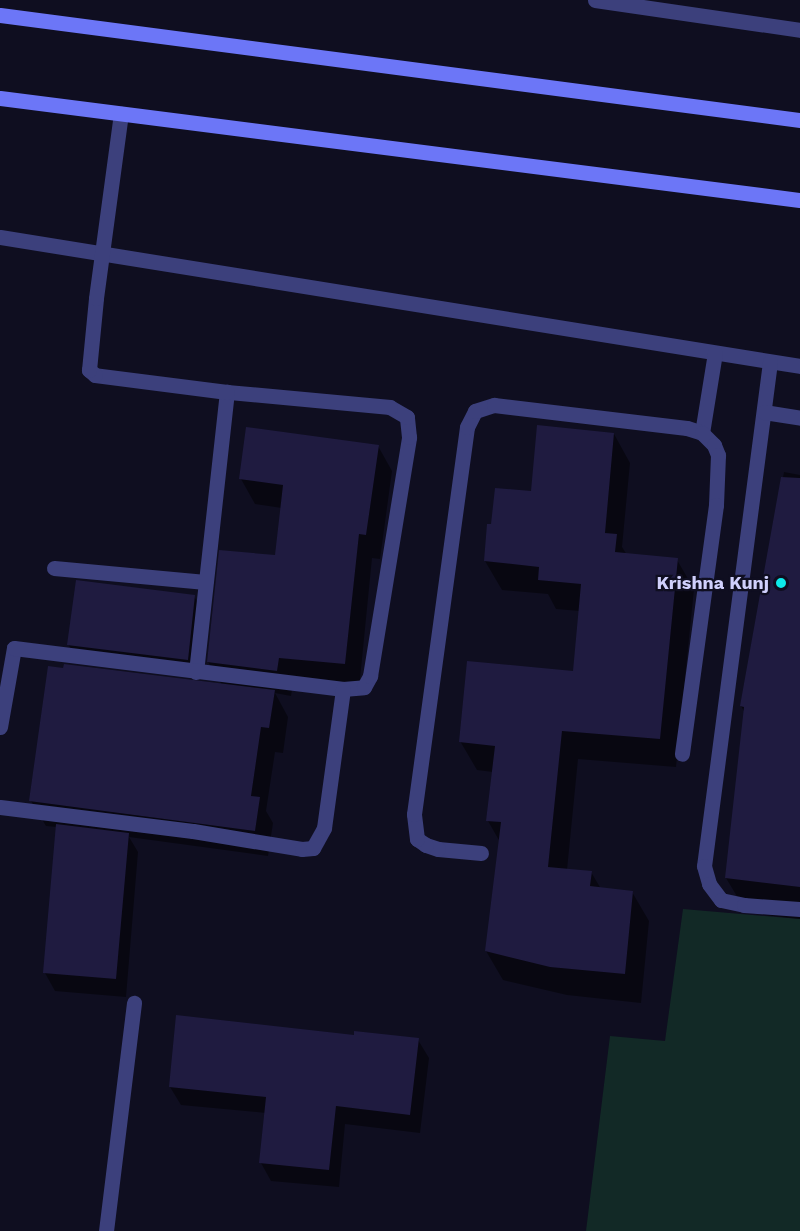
<!DOCTYPE html>
<html>
<head>
<meta charset="utf-8">
<style>
  body { margin:0 }
  #map { position:relative; width:800px; height:1231px; overflow:hidden; background:#0f0e20; font-family:"Work Sans",sans-serif }
  div>[style] { position:absolute }
  .green>* { inset:0; background:#122926 }
  .shadow>* { inset:0; background:#0007 }
  .building>* { inset:0; background:#1f1b40 }
  .minor>* { height:15px; margin:-7.5px; padding:0 7.5px; transform-origin:7.5px; border-radius:7.5px; background:#3c407c }
  .secondary>* { height:15px; margin:-7.5px; padding:0 7.5px; transform-origin:7.5px; border-radius:7.5px; background:#6c76f7 }
  .dots>* { width:16px; height:16px; translate:-50% -50%; box-sizing:border-box; border:3px solid #0f0e20; border-radius:50% }
  span { translate:-50% -50%; white-space:nowrap; text-align:center; line-height:1.15; -webkit-text-stroke:4.5px #0f0e20; paint-order:stroke }
  .poi-label { font-size:18px; color:#d0d0fc; font-weight:700 }
  .right { translate:-100% -50%; text-align:right }
</style>
</head>
<body>
<div id="map">
  <div class="green">
    <div style="clip-path:polygon(683px 909px,800px 919px,800px 1231px,586px 1231px,610px 1036px,665px 1041px)"></div>
  </div>
  <div class="shadow">
    <div style="clip-path:polygon(614px 434px,630px 463px,622px 547px,627px 555px,677px 560px,694px 589px,676px 767px,578px 759px,567px 870px,591px 872px,601px 889px,632px 892px,649px 921px,641px 1003px,567px 995px,503px 980px,486px 951px,500px 842px,488px 821px,493px 772px,477px 770px,460px 741px,574px 673px,580px 611px,556px 609px,548px 594px,502px 590px,485px 561px,493px 526px,532px 492px)"></div>
    <div style="clip-path:polygon(378px 446px,392px 471px,380px 559px,372px 558px,359px 689px,293px 683px,291px 696px,275px 693px,288px 717px,283px 753px,275px 752px,266px 811px,273px 823px,268px 856px,129px 837px,138px 852px,126px 997px,55px 991px,45px 973px,57px 827px,46px 826px,31px 801px,222px 685px,208px 662px,276px 557px,282px 508px,255px 504px,241px 479px)"></div>
    <div style="clip-path:polygon(784px 472px,800px 475px,800px 919px,747px 913px,726px 878px,745px 713px,741px 706px)"></div>
    <div style="clip-path:polygon(194px 596px,204px 614px,197px 677px,79px 663px,68px 644px)"></div>
    <div style="clip-path:polygon(355px 1037px,418px 1040px,429px 1058px,420px 1133px,345px 1124px,339px 1187px,271px 1181px,261px 1163px,266px 1113px,181px 1105px,170px 1087px)"></div>
  </div>
  <div class="building">
    <div style="clip-path:polygon(537px 425px,614px 433px,605px 533px,617px 534px,615px 552px,678px 558px,660px 739px,562px 731px,548px 867px,592px 871px,590px 886px,633px 891px,625px 974px,550px 967px,485px 951px,501px 822px,486px 821px,495px 746px,459px 742px,467px 661px,573px 671px,581px 584px,538px 580px,539px 567px,484px 561px,487px 524px,491px 524px,495px 488px,531px 491px)"></div>
    <div style="clip-path:polygon(246px 427px,379px 445px,366px 535px,359px 534px,345px 664px,279px 658px,277px 671px,207px 662px,219px 550px,275px 555px,283px 485px,239px 479px)"></div>
    <div style="clip-path:polygon(781px 477px,800px 478px,800px 887px,725px 878px,744px 707px,740px 706px)"></div>
    <div style="clip-path:polygon(76px 580px,195px 595px,188px 660px,67px 645px)"></div>
    <div style="clip-path:polygon(64px 664px,275px 690px,269px 728px,261px 727px,251px 796px,260px 797px,255px 831px,29px 801px,48px 666px,63px 668px)"></div>
    <div style="clip-path:polygon(56px 824px,129px 833px,116px 979px,43px 973px)"></div>
    <div style="clip-path:polygon(176px 1015px,354px 1035px,354px 1031px,419px 1038px,410px 1115px,336px 1106px,329px 1170px,259px 1163px,266px 1097px,169px 1087px)"></div>
  </div>
  <div class="minor">
    <div style="left:595px;top:0;width:207px;rotate:8.3deg"></div>
    <div style="left:0;top:237px;width:810px;rotate:9.16deg"></div>
    <div style="left:770px;top:362px;width:508px;rotate:97.46deg"></div>
    <div style="left:704px;top:866px;width:19px;rotate:74deg"></div>
    <div style="left:709px;top:884px;width:20px;rotate:53deg"></div>
    <div style="left:721px;top:900px;width:24px;rotate:12deg"></div>
    <div style="left:744px;top:905px;width:56px;rotate:4.1deg"></div>
    <div style="left:764px;top:412px;width:36px;rotate:9deg"></div>
    <div style="left:702px;top:433px;width:81px;rotate:-80.8deg"></div>
    <div style="left:54px;top:568px;width:152px;rotate:5.3deg"></div>
    <div style="left:196px;top:672px;width:282px;rotate:-83.7deg"></div>
    <div style="left:0;top:727px;width:80px;rotate:-80deg"></div>
    <div style="left:14px;top:648px;width:332px;rotate:7.1deg"></div>
    <div style="left:343px;top:689px;width:21px;rotate:-5deg"></div>
    <div style="left:364px;top:687px;width:13px;rotate:-61deg"></div>
    <div style="left:370px;top:676px;width:242px;rotate:-80.7deg"></div>
    <div style="left:409px;top:437px;width:20px;rotate:-96deg"></div>
    <div style="left:407px;top:417px;width:20px;rotate:-150deg"></div>
    <div style="left:390px;top:407px;width:164px;rotate:-174.7deg"></div>
    <div style="left:227px;top:392px;width:133px;rotate:-172.7deg"></div>
    <div style="left:95px;top:375px;width:8px;rotate:-140deg"></div>
    <div style="left:89px;top:370px;width:72px;rotate:-84.4deg"></div>
    <div style="left:96px;top:298px;width:186px;rotate:-82.3deg"></div>
    <div style="left:0;top:807px;width:194px;rotate:7.1deg"></div>
    <div style="left:193px;top:831px;width:110px;rotate:9.4deg"></div>
    <div style="left:302px;top:849px;width:11px;rotate:-5deg"></div>
    <div style="left:313px;top:848px;width:23px;rotate:-61deg"></div>
    <div style="left:324px;top:828px;width:140px;rotate:-82.2deg"></div>
    <div style="left:481px;top:853px;width:43px;rotate:-174.7deg"></div>
    <div style="left:438px;top:849px;width:13px;rotate:-162deg"></div>
    <div style="left:426px;top:845px;width:11px;rotate:-146deg"></div>
    <div style="left:417px;top:839px;width:25px;rotate:-97deg"></div>
    <div style="left:414px;top:814px;width:391px;rotate:-82.2deg"></div>
    <div style="left:467px;top:427px;width:18px;rotate:-63deg"></div>
    <div style="left:475px;top:411px;width:20px;rotate:-18deg"></div>
    <div style="left:494px;top:405px;width:194px;rotate:6.8deg"></div>
    <div style="left:687px;top:428px;width:16px;rotate:18deg"></div>
    <div style="left:702px;top:433px;width:17px;rotate:45deg"></div>
    <div style="left:714px;top:445px;width:11px;rotate:68deg"></div>
    <div style="left:718px;top:455px;width:50px;rotate:92.3deg"></div>
    <div style="left:716px;top:505px;width:251px;rotate:97.8deg"></div>
    <div style="left:106px;top:1231px;width:230px;rotate:-83deg"></div>
  </div>
  <div class="secondary">
    <div style="left:0;top:15px;width:807px;rotate:7.48deg"></div>
    <div style="left:0;top:98px;width:806px;rotate:7.27deg"></div>
  </div>
  <div class="dots">
    <div style="left:781px;top:583px;background:#0deaeb"></div>
  </div>
  <div class="poi-label">
    <span class="right" style="left:769px;top:583px">Krishna Kunj</span>
  </div>
</div>
</body>
</html>
